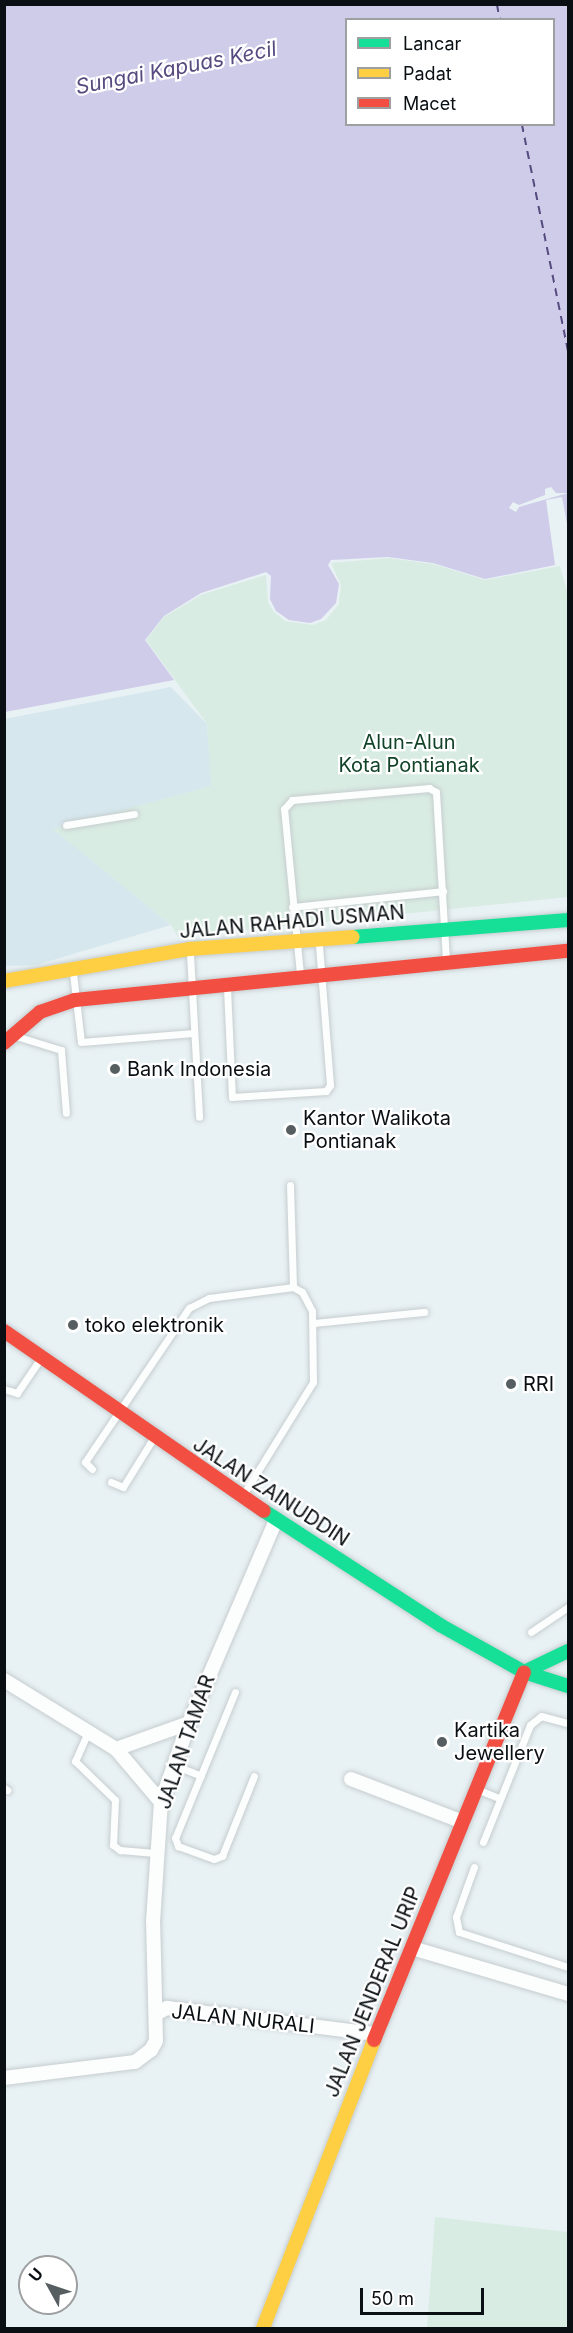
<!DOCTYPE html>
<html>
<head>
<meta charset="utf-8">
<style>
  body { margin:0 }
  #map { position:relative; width:573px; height:2333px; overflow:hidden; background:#e8f1f4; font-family:Inter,sans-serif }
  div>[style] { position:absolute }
  .built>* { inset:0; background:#d6e8ee }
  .green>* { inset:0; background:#d9ece3 }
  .water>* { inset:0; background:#cecce9 }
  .pier>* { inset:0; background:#e8f1f4 }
  .ferry>* { height:1.5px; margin-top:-0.75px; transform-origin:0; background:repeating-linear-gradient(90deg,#564a7f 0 8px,transparent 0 14px) }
  .roads { filter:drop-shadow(0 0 2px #c6cdcf) drop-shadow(0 0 2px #c6cdcf) }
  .lane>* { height:7px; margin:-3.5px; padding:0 3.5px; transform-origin:3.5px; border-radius:3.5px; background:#fcfdfd }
  .street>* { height:14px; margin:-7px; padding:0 7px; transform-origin:7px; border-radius:7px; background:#fcfdfd }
  .fast>* { height:14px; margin:-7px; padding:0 7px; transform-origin:7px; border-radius:7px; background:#16e098 }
  .slow>* { height:14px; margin:-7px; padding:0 7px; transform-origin:7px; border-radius:7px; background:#ffcf43 }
  .jam>* { height:14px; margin:-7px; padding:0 7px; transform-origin:7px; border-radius:7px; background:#f24e42 }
  .dots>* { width:16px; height:16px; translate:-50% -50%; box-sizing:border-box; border:3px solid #fff; border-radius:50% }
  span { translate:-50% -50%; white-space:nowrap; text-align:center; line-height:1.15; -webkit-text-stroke:4.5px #fff; paint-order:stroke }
  .park-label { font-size:20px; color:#124328 }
  .street-label { font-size:20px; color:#090f12 }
  .poi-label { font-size:20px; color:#090f12 }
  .left { translate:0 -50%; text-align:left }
  .water-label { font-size:21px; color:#564a7f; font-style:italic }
  .frame { position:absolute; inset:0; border:6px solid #090f12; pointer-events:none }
  .legend { position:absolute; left:345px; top:18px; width:210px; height:108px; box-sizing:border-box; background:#fff; border:2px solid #9d9fa0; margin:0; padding:8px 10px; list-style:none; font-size:18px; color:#090f12 }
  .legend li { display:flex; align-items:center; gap:12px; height:30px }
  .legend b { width:30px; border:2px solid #9d9fa0 }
  .north { position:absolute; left:18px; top:2255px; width:60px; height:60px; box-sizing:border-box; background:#fff; border:2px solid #9d9fa0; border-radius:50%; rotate:310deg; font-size:16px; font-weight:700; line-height:24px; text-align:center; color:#090f12 }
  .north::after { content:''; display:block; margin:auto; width:21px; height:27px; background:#575e61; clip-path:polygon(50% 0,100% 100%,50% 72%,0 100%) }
  .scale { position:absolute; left:360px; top:2288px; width:124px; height:27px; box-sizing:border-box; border:3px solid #090f12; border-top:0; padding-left:8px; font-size:18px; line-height:21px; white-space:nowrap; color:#090f12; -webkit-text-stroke:4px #fff; paint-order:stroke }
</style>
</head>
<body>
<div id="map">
  <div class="built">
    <div style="clip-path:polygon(171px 687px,207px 724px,212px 787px,54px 829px,171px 925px,36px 965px,5px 966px,4px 719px)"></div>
  </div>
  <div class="green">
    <div style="clip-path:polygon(388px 558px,433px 564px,485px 580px,560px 566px,568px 594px,568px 897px,178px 937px,171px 925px,53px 829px,211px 786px,207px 724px,146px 640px,164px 617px,201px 595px,266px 575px,268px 602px,274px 612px,285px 621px,313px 625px,326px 620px,339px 604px,341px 585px,331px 563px)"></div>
    <div style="clip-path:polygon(435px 2217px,568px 2232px,568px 2328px,427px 2328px)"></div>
  </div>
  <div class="water">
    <div style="clip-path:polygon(evenodd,5px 5px,568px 5px,568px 529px,562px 497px,546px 500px,555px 565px,485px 579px,433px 563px,388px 557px,331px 560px,328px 565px,339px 584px,336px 603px,321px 619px,310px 623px,289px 620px,276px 611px,270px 599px,271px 576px,266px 572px,201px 593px,164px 616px,145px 640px,174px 680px,5px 712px,5px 5px,346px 20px,554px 20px,554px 124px,346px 124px,346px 20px)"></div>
  </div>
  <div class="pier">
    <div style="clip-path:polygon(551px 487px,556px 493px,568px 493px,519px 507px,516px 512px,509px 508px,513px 502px,519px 505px,545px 495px,545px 489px)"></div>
  </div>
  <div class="ferry">
    <div style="left:497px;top:4px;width:16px;rotate:79deg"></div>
    <div style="left:522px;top:124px;width:232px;rotate:78.5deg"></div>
  </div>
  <div class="roads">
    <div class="lane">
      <div style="left:66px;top:825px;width:69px;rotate:-9.2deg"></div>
      <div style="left:292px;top:907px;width:152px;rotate:-6deg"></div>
      <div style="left:190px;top:954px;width:163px;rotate:86.8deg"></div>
      <div style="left:73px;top:973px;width:69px;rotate:83.4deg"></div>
      <div style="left:81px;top:1042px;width:113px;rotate:-4.6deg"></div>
      <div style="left:300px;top:974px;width:166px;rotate:-95.5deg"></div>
      <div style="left:284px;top:809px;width:12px;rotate:-48deg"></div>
      <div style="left:292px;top:800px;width:138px;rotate:-5deg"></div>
      <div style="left:429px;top:788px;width:8px;rotate:30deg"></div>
      <div style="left:436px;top:792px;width:168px;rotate:86.6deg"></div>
      <div style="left:227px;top:988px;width:109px;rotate:87.4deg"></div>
      <div style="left:232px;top:1097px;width:94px;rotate:-3.7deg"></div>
      <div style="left:326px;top:1091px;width:7px;rotate:-56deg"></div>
      <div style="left:330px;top:1085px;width:141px;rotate:-94.5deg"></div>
      <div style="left:19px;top:1037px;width:44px;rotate:17.2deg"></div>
      <div style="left:61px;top:1050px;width:63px;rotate:85.5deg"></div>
      <div style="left:290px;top:1185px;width:102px;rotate:88.3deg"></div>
      <div style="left:315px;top:1323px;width:110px;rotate:-5.8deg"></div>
      <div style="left:4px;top:1389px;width:14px;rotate:17deg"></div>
      <div style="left:17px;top:1393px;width:42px;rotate:-55.6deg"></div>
      <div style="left:92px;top:1469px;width:10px;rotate:-135deg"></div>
      <div style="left:85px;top:1462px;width:186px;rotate:-56deg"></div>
      <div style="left:189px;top:1308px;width:22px;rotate:-27deg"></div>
      <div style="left:209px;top:1298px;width:85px;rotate:-7.5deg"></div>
      <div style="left:293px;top:1287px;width:10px;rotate:29deg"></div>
      <div style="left:302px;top:1292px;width:21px;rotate:62deg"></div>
      <div style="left:312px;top:1311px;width:71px;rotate:89.2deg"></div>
      <div style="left:313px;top:1382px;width:133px;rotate:121.8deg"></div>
      <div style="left:111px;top:1482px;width:13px;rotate:23deg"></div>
      <div style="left:123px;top:1487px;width:59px;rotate:-58.2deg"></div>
      <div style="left:531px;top:1632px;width:45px;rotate:-34deg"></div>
      <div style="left:235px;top:1692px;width:158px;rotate:112.3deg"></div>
      <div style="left:175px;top:1838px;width:9px;rotate:69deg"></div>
      <div style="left:178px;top:1846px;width:38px;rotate:20deg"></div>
      <div style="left:214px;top:1859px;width:9px;rotate:-21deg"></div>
      <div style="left:222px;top:1856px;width:86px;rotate:-68.2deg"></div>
      <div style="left:88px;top:1732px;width:32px;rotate:114deg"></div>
      <div style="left:75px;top:1761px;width:56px;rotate:44.3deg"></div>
      <div style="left:115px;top:1800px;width:45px;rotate:92.5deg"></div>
      <div style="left:113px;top:1845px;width:9px;rotate:36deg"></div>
      <div style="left:120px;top:1850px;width:38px;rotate:5deg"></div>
      <div style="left:174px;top:1765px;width:29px;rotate:22deg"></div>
      <div style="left:4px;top:1788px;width:4px;rotate:34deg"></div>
      <div style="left:479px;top:1790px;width:22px;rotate:22deg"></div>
      <div style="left:483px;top:1842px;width:126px;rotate:-68.1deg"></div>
      <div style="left:530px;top:1725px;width:14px;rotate:-39deg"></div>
      <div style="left:541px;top:1716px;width:28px;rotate:15deg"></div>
      <div style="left:474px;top:1867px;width:53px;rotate:109.8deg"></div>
      <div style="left:456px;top:1917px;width:15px;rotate:79deg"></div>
      <div style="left:459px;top:1932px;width:114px;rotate:17.8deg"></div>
    </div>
    <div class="street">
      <div style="left:4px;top:1680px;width:132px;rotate:31.6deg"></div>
      <div style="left:116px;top:1749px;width:70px;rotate:49.7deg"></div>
      <div style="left:116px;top:1749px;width:77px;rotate:-19.6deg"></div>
      <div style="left:351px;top:1779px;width:120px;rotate:21deg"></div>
      <div style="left:412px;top:1948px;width:163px;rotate:16.4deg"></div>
      <div style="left:156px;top:2014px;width:13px;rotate:-29deg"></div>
      <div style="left:167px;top:2008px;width:211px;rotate:7.1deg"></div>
      <div style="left:4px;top:2078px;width:132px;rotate:-7deg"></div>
      <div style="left:135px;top:2062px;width:20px;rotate:-37deg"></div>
      <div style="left:151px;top:2050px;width:10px;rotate:-61deg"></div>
      <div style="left:156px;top:2041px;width:119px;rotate:-91.4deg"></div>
      <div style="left:153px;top:1922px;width:120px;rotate:-86.2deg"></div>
      <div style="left:161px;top:1802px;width:84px;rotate:-70.5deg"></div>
      <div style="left:189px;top:1723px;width:221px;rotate:-66.8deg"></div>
    </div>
    <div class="fast">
      <div style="left:353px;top:937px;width:216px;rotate:-4.5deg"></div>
      <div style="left:264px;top:1511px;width:210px;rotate:32.9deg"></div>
      <div style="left:440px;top:1625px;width:96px;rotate:29.2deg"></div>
      <div style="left:524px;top:1672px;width:46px;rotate:17.7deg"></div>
      <div style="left:524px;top:1672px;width:49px;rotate:-25.5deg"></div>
    </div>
    <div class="slow">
      <div style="left:4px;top:981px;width:189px;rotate:-9.8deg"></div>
      <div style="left:190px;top:949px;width:163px;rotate:-4.2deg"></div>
      <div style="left:263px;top:2328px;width:309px;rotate:-68.9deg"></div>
    </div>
    <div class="jam">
      <div style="left:4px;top:1043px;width:48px;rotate:-40.7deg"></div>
      <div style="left:40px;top:1012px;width:37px;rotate:-19deg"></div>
      <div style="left:75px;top:1000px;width:495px;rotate:-5.7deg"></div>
      <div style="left:4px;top:1331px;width:316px;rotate:34.7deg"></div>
      <div style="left:374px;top:2040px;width:397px;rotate:-67.8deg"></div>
    </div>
  </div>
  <div class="dots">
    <div style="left:115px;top:1069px;background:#575e61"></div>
    <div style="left:291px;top:1130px;background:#575e61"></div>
    <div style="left:73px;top:1325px;background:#575e61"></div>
    <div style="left:511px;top:1384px;background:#575e61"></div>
    <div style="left:442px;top:1742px;background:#575e61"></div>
  </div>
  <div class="park-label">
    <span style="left:409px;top:754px">Alun-Alun<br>Kota Pontianak</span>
  </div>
  <div class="street-label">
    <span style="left:292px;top:922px;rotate:-5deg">JALAN RAHADI USMAN</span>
    <span style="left:271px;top:1492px;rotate:33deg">JALAN ZAINUDDIN</span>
    <span style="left:186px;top:1742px;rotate:-71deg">JALAN TAMAR</span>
    <span style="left:373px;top:1992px;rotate:-68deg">JALAN JENDERAL URIP</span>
    <span style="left:243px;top:2019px;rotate:6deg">JALAN NURALI</span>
  </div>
  <div class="poi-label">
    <span class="left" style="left:127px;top:1069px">Bank Indonesia</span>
    <span class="left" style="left:303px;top:1130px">Kantor Walikota<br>Pontianak</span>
    <span class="left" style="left:85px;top:1325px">toko elektronik</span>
    <span class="left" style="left:523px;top:1384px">RRI</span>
    <span class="left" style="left:454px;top:1742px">Kartika<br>Jewellery</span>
  </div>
  <div class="water-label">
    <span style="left:176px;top:68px;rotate:-11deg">Sungai Kapuas Kecil</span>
  </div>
  <div class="frame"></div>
  <ul class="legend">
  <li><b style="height:8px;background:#16e098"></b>Lancar</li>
  <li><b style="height:8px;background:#ffcf43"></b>Padat</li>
  <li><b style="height:8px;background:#f24e42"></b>Macet</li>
  </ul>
  <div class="north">U</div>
  <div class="scale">50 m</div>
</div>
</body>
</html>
